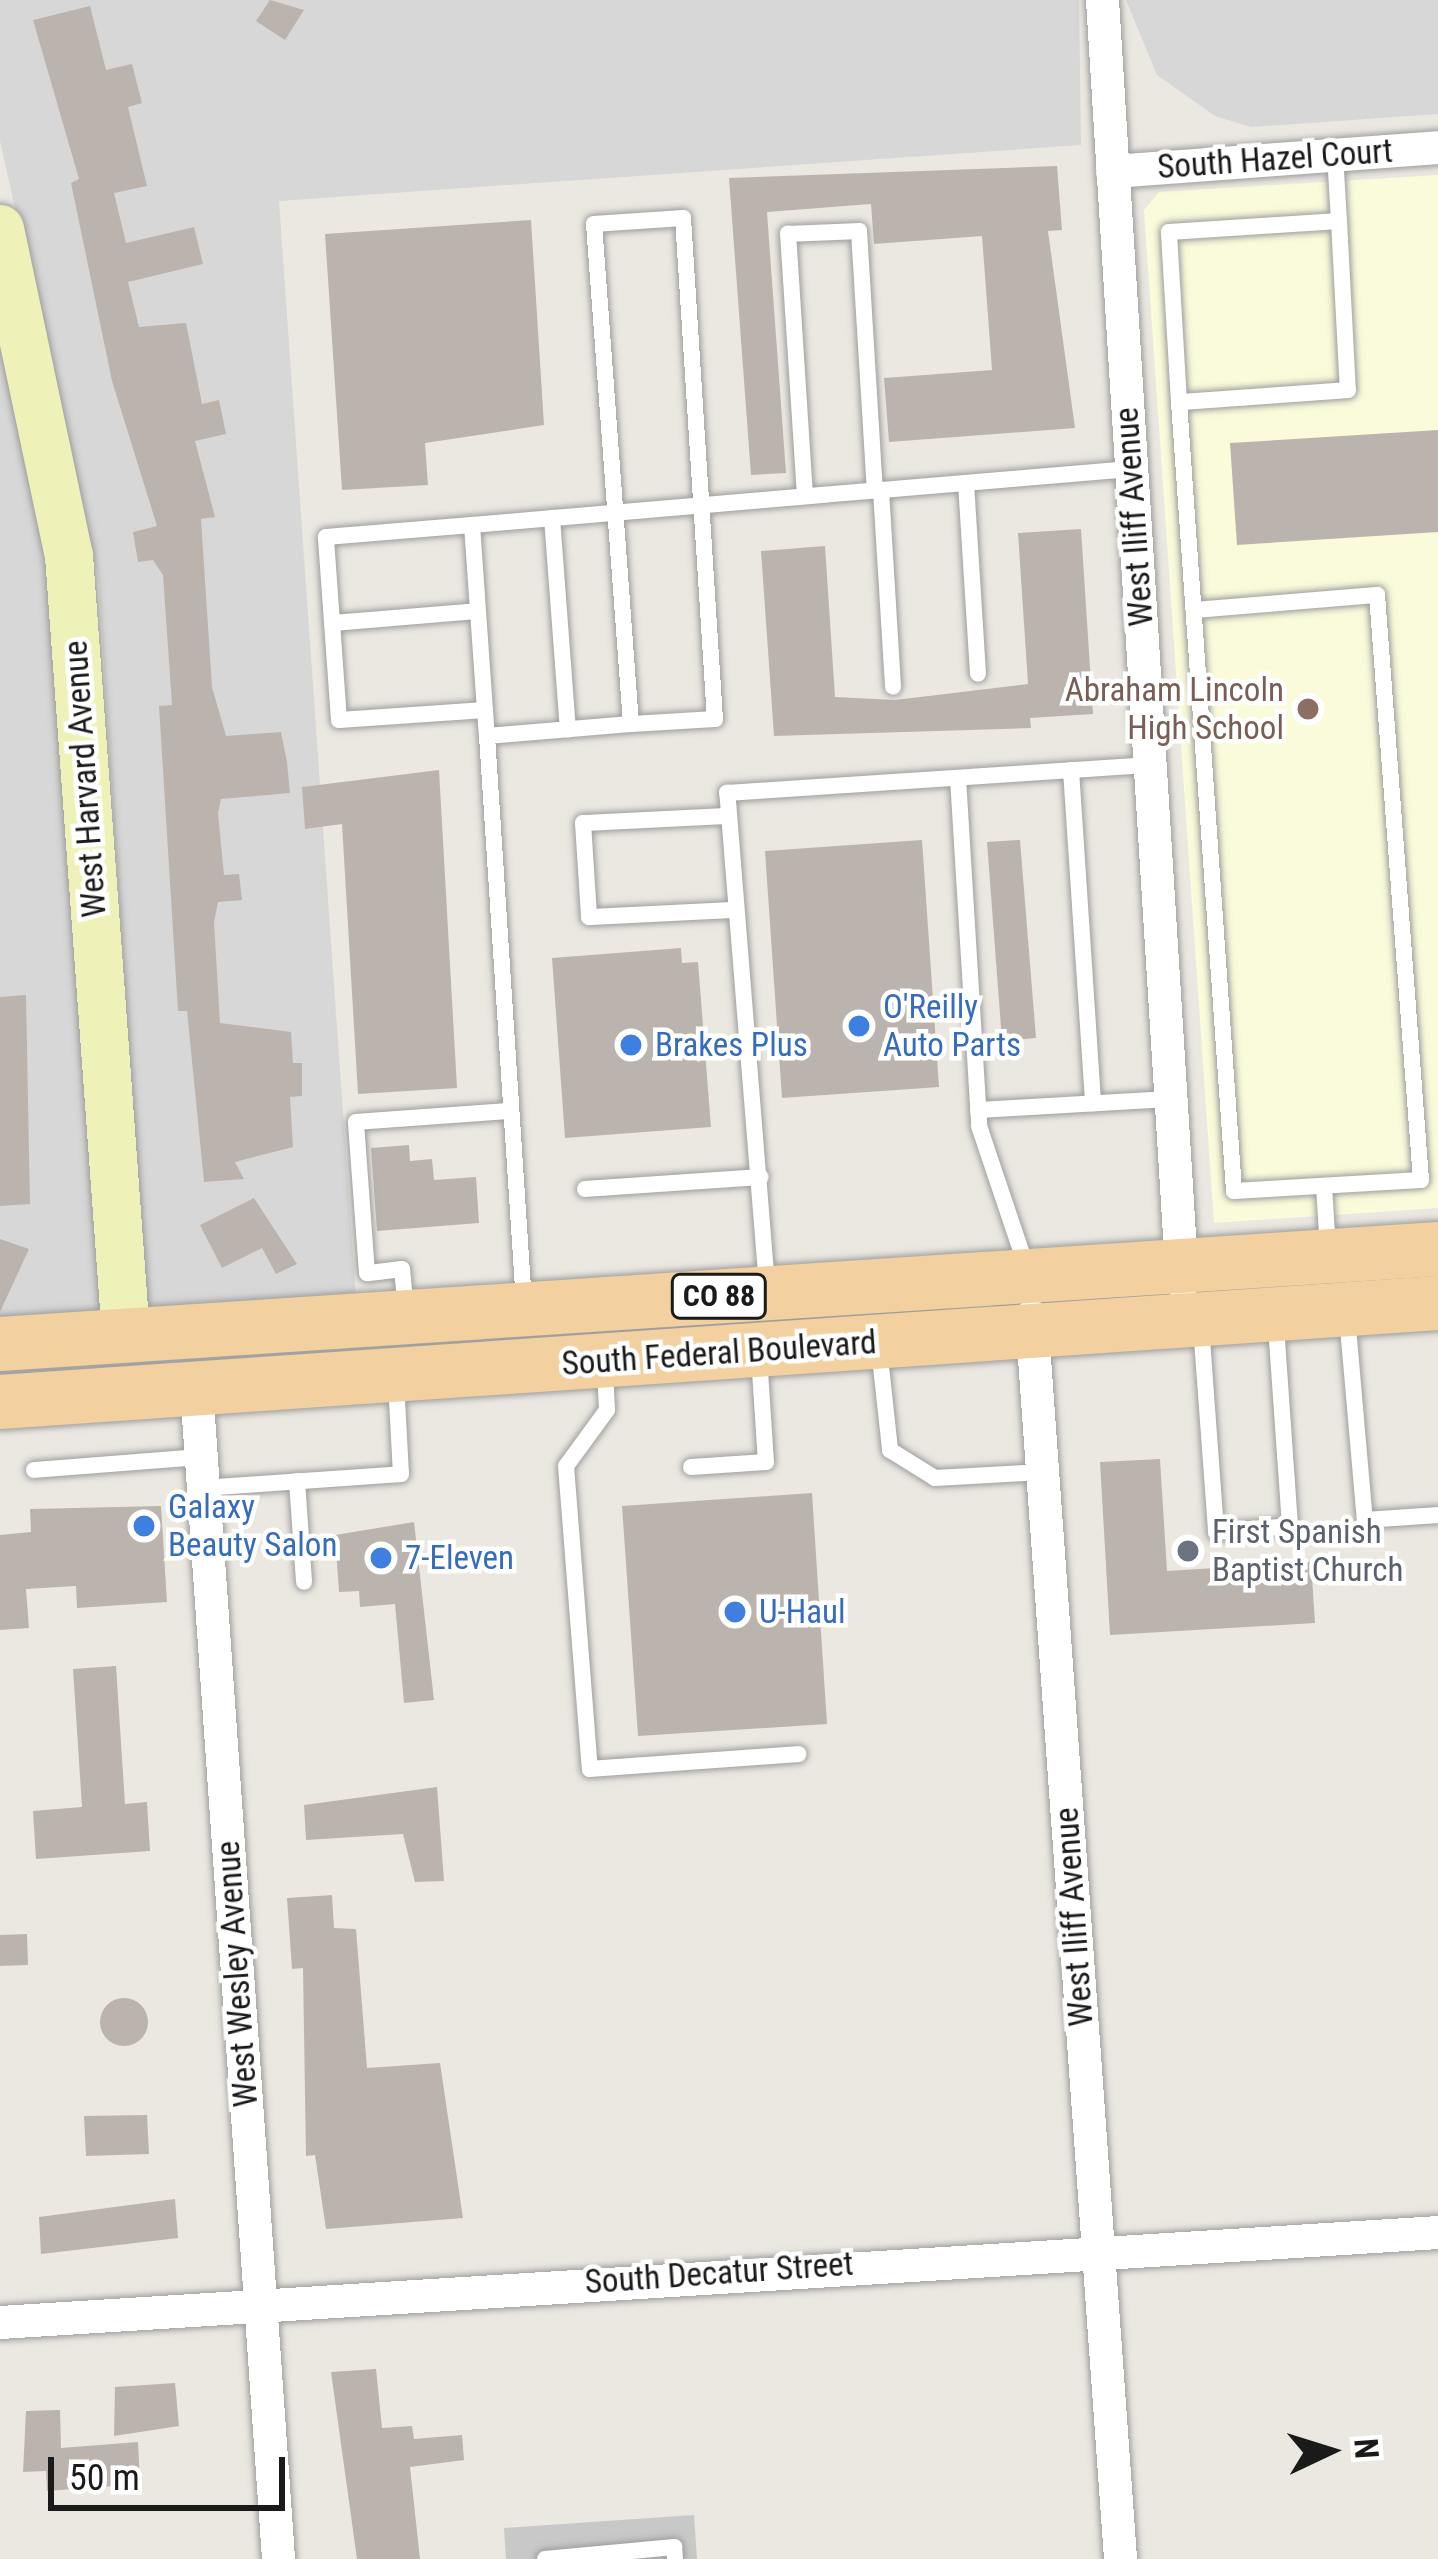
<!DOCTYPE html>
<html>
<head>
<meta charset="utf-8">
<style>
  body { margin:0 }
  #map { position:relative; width:1438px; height:2559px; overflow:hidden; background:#ebe8e1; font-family:"Roboto Condensed",sans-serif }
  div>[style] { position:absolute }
  .residential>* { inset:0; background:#d8d7d7 }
  .education>* { inset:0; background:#fafbda }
  .religious>* { inset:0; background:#c8c8c8 }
  .building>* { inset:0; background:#bbb4ae }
  .round { border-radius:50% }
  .roads { filter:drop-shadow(0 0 3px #9e9e9e) drop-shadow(0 0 3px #9e9e9e) }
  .lane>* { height:16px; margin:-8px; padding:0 8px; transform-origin:8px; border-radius:8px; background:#fff }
  .street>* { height:33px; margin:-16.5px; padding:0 16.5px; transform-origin:16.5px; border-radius:16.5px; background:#fff }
  .secondary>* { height:48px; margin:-24px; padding:0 24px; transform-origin:24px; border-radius:24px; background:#eef2b8 }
  .primary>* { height:54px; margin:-27px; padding:0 27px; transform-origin:27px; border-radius:27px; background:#f2d09f }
  .dots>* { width:33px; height:33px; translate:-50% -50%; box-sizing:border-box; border:6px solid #fff; border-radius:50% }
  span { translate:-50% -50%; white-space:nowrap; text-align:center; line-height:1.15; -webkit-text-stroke:9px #fff; paint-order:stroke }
  .shield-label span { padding:3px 9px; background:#fff; border:3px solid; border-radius:9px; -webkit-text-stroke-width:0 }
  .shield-label { font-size:30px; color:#1a1a1a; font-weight:700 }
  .street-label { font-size:33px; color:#1a1a1a }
  .education-label { font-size:33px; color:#785e54 }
  .right { translate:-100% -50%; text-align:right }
  .shop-label { font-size:33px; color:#366cbe }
  .left { translate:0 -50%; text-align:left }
  .worship-label { font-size:33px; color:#5b616d }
  .north { position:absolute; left:1270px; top:2391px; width:120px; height:120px; -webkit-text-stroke:9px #fff; paint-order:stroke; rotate:86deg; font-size:33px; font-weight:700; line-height:48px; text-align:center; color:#1a1a1a }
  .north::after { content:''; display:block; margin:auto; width:42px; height:54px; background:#1a1a1a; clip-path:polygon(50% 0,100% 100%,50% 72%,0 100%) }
  .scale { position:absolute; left:48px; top:2457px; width:237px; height:54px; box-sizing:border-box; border:6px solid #1a1a1a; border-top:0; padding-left:15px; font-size:36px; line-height:42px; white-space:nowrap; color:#1a1a1a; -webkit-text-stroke:9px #fff; paint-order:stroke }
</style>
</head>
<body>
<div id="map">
  <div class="residential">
    <div style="clip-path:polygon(0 0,1079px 0,1081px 145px,279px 201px,357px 1312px,147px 1318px,98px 576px,0 141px)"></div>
    <div style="clip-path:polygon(1126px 0,1438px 0,1438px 114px,1251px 127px,1215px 116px,1157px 75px)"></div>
    <div style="clip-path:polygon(0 324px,54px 556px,102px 1314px,0 1331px)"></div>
  </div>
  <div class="education">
    <div style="clip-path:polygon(1438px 175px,1438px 1208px,1214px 1223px,1144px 210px,1159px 192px)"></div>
  </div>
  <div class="religious">
    <div style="clip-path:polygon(694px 2515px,697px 2559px,506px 2559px,504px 2528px)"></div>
  </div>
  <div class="building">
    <div style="clip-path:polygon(270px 0,304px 10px,285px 40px,256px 21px)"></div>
    <div style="clip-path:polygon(90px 6px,106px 70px,132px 64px,142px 103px,128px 107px,147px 186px,114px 193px,126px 243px,194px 227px,203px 264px,128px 282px,139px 327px,186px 323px,202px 404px,219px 400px,226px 434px,195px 441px,215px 517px,201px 519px,212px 687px,226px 736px,281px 732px,287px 762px,290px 793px,221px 799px,218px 813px,224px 875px,239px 874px,242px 900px,218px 902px,214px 922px,220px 1023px,291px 1032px,293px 1063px,302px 1063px,302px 1096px,290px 1097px,293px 1147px,235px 1162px,244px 1179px,204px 1182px,187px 1011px,178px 1011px,159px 706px,172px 705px,163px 575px,153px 560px,138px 562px,133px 532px,157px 526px,112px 381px,71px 183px,79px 179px,33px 20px)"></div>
    <div style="clip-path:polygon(1057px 166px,1062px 230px,1048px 231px,1075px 428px,889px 442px,884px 378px,992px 370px,982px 236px,874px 244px,871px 204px,767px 212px,786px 473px,751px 475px,729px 178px)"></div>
    <div style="clip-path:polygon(531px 220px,544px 425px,425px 443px,428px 485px,342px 490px,325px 234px)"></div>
    <div style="clip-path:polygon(1438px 430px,1438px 532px,1237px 545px,1230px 443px)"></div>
    <div style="clip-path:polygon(1081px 529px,1093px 714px,1030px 718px,1031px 728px,774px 736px,761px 551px,825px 546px,835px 697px,895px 700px,1028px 684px,1018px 533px)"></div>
    <div style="clip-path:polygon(439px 770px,457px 1088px,358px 1094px,342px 824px,305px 829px,302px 787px)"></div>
    <div style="clip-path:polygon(922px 840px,939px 1087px,782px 1098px,765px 851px)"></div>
    <div style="clip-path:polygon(1020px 840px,1036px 1038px,1002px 1041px,987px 842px)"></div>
    <div style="clip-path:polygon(681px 948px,682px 963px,698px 962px,711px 1127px,565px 1138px,552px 958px)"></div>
    <div style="clip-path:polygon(26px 995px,30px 1204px,0 1206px,0 997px)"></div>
    <div style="clip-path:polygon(409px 1145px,410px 1161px,432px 1159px,434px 1180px,476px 1177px,479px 1223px,377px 1231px,371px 1148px)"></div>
    <div style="clip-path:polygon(254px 1198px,297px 1264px,276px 1274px,262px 1248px,222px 1268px,200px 1225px)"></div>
    <div style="clip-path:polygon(0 1239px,29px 1249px,0 1312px)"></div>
    <div style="clip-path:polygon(1160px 1459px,1167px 1571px,1311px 1562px,1315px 1623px,1110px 1635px,1100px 1462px)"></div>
    <div style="clip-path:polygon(812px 1493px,827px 1724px,638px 1736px,622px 1506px)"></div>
    <div style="clip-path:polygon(161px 1506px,167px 1602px,77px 1608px,76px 1586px,26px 1589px,29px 1628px,0 1630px,0 1535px,31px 1532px,30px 1509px)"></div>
    <div style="clip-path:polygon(414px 1522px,434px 1700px,404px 1703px,395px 1604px,360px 1607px,359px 1591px,339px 1592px,335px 1535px)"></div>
    <div style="clip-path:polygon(116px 1666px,125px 1804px,147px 1802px,150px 1851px,36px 1859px,33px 1811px,82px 1807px,73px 1669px)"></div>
    <div style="clip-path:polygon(437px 1787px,444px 1881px,415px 1882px,403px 1834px,306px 1840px,304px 1805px)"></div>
    <div style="clip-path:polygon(332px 1895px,334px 1928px,356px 1929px,367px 2068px,440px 2063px,463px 2218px,326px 2229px,315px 2155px,306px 2156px,303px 1968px,292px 1969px,287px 1898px)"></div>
    <div style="clip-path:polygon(27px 1934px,28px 1965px,0 1966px,0 1935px)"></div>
    <div class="round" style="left:100px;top:1998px;width:48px;height:48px"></div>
    <div style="clip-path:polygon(147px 2115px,149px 2154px,86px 2156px,84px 2116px)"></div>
    <div style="clip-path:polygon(175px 2199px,178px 2238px,41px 2254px,39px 2217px)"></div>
    <div style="clip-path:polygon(376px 2369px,382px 2428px,412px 2426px,414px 2439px,462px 2435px,464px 2460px,410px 2467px,420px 2559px,357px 2559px,331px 2372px)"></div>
    <div style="clip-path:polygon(175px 2383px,179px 2426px,114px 2436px,115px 2387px)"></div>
    <div style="clip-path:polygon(60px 2410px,61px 2448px,138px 2442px,140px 2484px,47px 2491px,46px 2471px,23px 2472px,26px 2411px)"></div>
  </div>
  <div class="roads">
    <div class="lane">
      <div style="left:1335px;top:154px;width:67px;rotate:86.6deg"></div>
      <div style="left:1339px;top:221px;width:169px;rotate:87deg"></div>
      <div style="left:1348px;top:390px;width:169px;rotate:175.9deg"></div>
      <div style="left:1179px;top:402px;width:170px;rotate:-93.4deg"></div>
      <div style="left:1169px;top:232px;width:170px;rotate:-3.7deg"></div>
      <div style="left:683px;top:218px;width:502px;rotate:86.35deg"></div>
      <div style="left:715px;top:719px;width:84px;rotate:176.6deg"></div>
      <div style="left:631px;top:724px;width:501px;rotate:-94.23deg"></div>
      <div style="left:594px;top:224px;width:89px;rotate:-3.9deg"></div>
      <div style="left:1179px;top:402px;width:791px;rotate:86.01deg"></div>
      <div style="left:1234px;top:1191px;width:187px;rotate:-3.4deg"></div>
      <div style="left:1421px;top:1180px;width:587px;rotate:-94.3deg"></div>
      <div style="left:1377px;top:595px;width:184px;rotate:175.3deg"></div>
      <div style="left:966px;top:483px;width:191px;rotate:86.4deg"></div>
      <div style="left:881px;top:490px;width:197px;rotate:86.5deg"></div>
      <div style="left:805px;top:496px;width:263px;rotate:-93.7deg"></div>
      <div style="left:788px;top:234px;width:71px;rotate:-2.4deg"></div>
      <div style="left:859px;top:231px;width:260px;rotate:86.5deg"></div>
      <div style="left:552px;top:518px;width:212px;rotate:85.7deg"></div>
      <div style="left:472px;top:525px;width:185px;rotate:86deg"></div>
      <div style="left:485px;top:710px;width:146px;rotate:176.1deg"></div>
      <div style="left:339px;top:720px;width:183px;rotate:-94.1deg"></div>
      <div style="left:326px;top:537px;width:146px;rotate:-4.7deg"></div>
      <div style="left:472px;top:525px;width:410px;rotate:-4.9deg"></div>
      <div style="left:881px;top:490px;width:251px;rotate:-4.8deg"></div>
      <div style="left:332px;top:623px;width:146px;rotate:-4.7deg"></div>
      <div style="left:485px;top:710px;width:26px;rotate:86deg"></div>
      <div style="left:487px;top:736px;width:144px;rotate:-4.8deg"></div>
      <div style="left:487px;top:736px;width:569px;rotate:86.27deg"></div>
      <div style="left:1071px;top:770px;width:334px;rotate:86.2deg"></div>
      <div style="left:958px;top:778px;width:349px;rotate:86.5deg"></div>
      <div style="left:979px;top:1126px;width:151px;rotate:71.4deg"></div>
      <div style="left:728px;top:816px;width:145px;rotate:177.2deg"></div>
      <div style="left:583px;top:823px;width:94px;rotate:86.3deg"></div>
      <div style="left:589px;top:917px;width:145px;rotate:-2.8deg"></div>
      <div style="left:978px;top:1110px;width:192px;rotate:-3.3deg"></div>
      <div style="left:1324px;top:1186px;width:63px;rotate:86.4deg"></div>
      <div style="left:585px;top:1189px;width:176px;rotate:-3.9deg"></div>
      <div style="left:767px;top:1286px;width:495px;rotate:-94.6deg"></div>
      <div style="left:727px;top:793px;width:424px;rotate:-3.8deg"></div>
      <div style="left:406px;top:1311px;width:42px;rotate:-95.4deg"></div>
      <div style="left:402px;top:1269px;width:35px;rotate:173deg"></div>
      <div style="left:367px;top:1273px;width:151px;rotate:-94.2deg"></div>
      <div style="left:356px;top:1122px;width:155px;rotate:-4.1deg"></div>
      <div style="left:1347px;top:1316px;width:205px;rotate:85deg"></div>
      <div style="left:1365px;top:1520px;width:73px;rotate:-3.9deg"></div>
      <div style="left:1201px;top:1326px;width:207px;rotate:85.8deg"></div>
      <div style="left:1216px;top:1532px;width:74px;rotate:-4.6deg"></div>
      <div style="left:1290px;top:1526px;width:202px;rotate:-94deg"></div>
      <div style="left:879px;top:1348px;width:103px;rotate:83.8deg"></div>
      <div style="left:890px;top:1450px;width:53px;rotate:31.9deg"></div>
      <div style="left:935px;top:1478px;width:108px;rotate:-3.2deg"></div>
      <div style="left:605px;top:1370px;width:40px;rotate:87.1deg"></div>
      <div style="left:607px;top:1410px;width:69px;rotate:126.2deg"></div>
      <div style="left:566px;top:1466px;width:304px;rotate:85.5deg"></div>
      <div style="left:590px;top:1769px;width:209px;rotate:-4.1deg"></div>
      <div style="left:691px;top:1467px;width:75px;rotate:-3.8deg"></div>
      <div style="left:766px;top:1462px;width:105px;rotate:-93.8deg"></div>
      <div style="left:34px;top:1470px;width:168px;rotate:-4.5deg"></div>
      <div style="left:297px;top:1481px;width:101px;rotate:86deg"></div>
      <div style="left:203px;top:1488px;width:198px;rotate:-4deg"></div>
      <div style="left:401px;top:1474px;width:92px;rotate:-93.1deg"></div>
      <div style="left:545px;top:2559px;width:130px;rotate:-5.3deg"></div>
      <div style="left:674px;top:2547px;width:12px;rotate:85deg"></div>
    </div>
    <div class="street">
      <div style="left:1102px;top:0;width:1285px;rotate:86.43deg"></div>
      <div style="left:1112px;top:171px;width:327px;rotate:-4.2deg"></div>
      <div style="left:1031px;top:1316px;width:1246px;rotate:85.9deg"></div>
      <div style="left:196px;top:1388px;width:1174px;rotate:85.99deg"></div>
      <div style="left:0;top:2322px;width:1441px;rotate:-3.58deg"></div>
    </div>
    <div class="secondary">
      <div style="left:0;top:229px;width:334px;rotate:78.1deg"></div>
      <div style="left:69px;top:556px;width:781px;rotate:85.82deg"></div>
    </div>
    <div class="primary">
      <div style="left:0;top:1344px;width:1441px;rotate:-3.78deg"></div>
      <div style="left:0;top:1402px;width:1441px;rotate:-3.94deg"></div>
    </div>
  </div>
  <div class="dots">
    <div style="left:1308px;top:709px;background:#8d6e63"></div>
    <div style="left:859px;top:1026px;background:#3f7fe0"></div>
    <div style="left:631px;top:1045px;background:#3f7fe0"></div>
    <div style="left:144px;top:1526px;background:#3f7fe0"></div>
    <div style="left:1188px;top:1551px;background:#6b7280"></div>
    <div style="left:381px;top:1558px;background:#3f7fe0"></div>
    <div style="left:735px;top:1612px;background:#3f7fe0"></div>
  </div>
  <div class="shield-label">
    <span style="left:719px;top:1296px">CO 88</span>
  </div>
  <div class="street-label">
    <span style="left:1275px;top:159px;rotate:-4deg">South Hazel Court</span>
    <span style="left:1134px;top:517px;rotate:-94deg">West Iliff Avenue</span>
    <span style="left:85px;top:779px;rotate:-94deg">West Harvard Avenue</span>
    <span style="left:719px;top:1353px;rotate:-4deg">South Federal Boulevard</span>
    <span style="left:1074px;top:1917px;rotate:-94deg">West Iliff Avenue</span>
    <span style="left:237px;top:1974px;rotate:-94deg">West Wesley Avenue</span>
    <span style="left:719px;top:2273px;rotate:-4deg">South Decatur Street</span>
  </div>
  <div class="education-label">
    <span class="right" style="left:1284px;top:709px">Abraham Lincoln<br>High School</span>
  </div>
  <div class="shop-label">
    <span class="left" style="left:883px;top:1026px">O'Reilly<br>Auto Parts</span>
    <span class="left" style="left:655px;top:1045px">Brakes Plus</span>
    <span class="left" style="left:168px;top:1526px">Galaxy<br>Beauty Salon</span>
    <span class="left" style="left:405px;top:1558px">7-Eleven</span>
    <span class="left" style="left:759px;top:1612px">U-Haul</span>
  </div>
  <div class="worship-label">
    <span class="left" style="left:1212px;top:1551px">First Spanish<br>Baptist Church</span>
  </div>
  <div class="north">N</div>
  <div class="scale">50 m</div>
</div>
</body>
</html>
